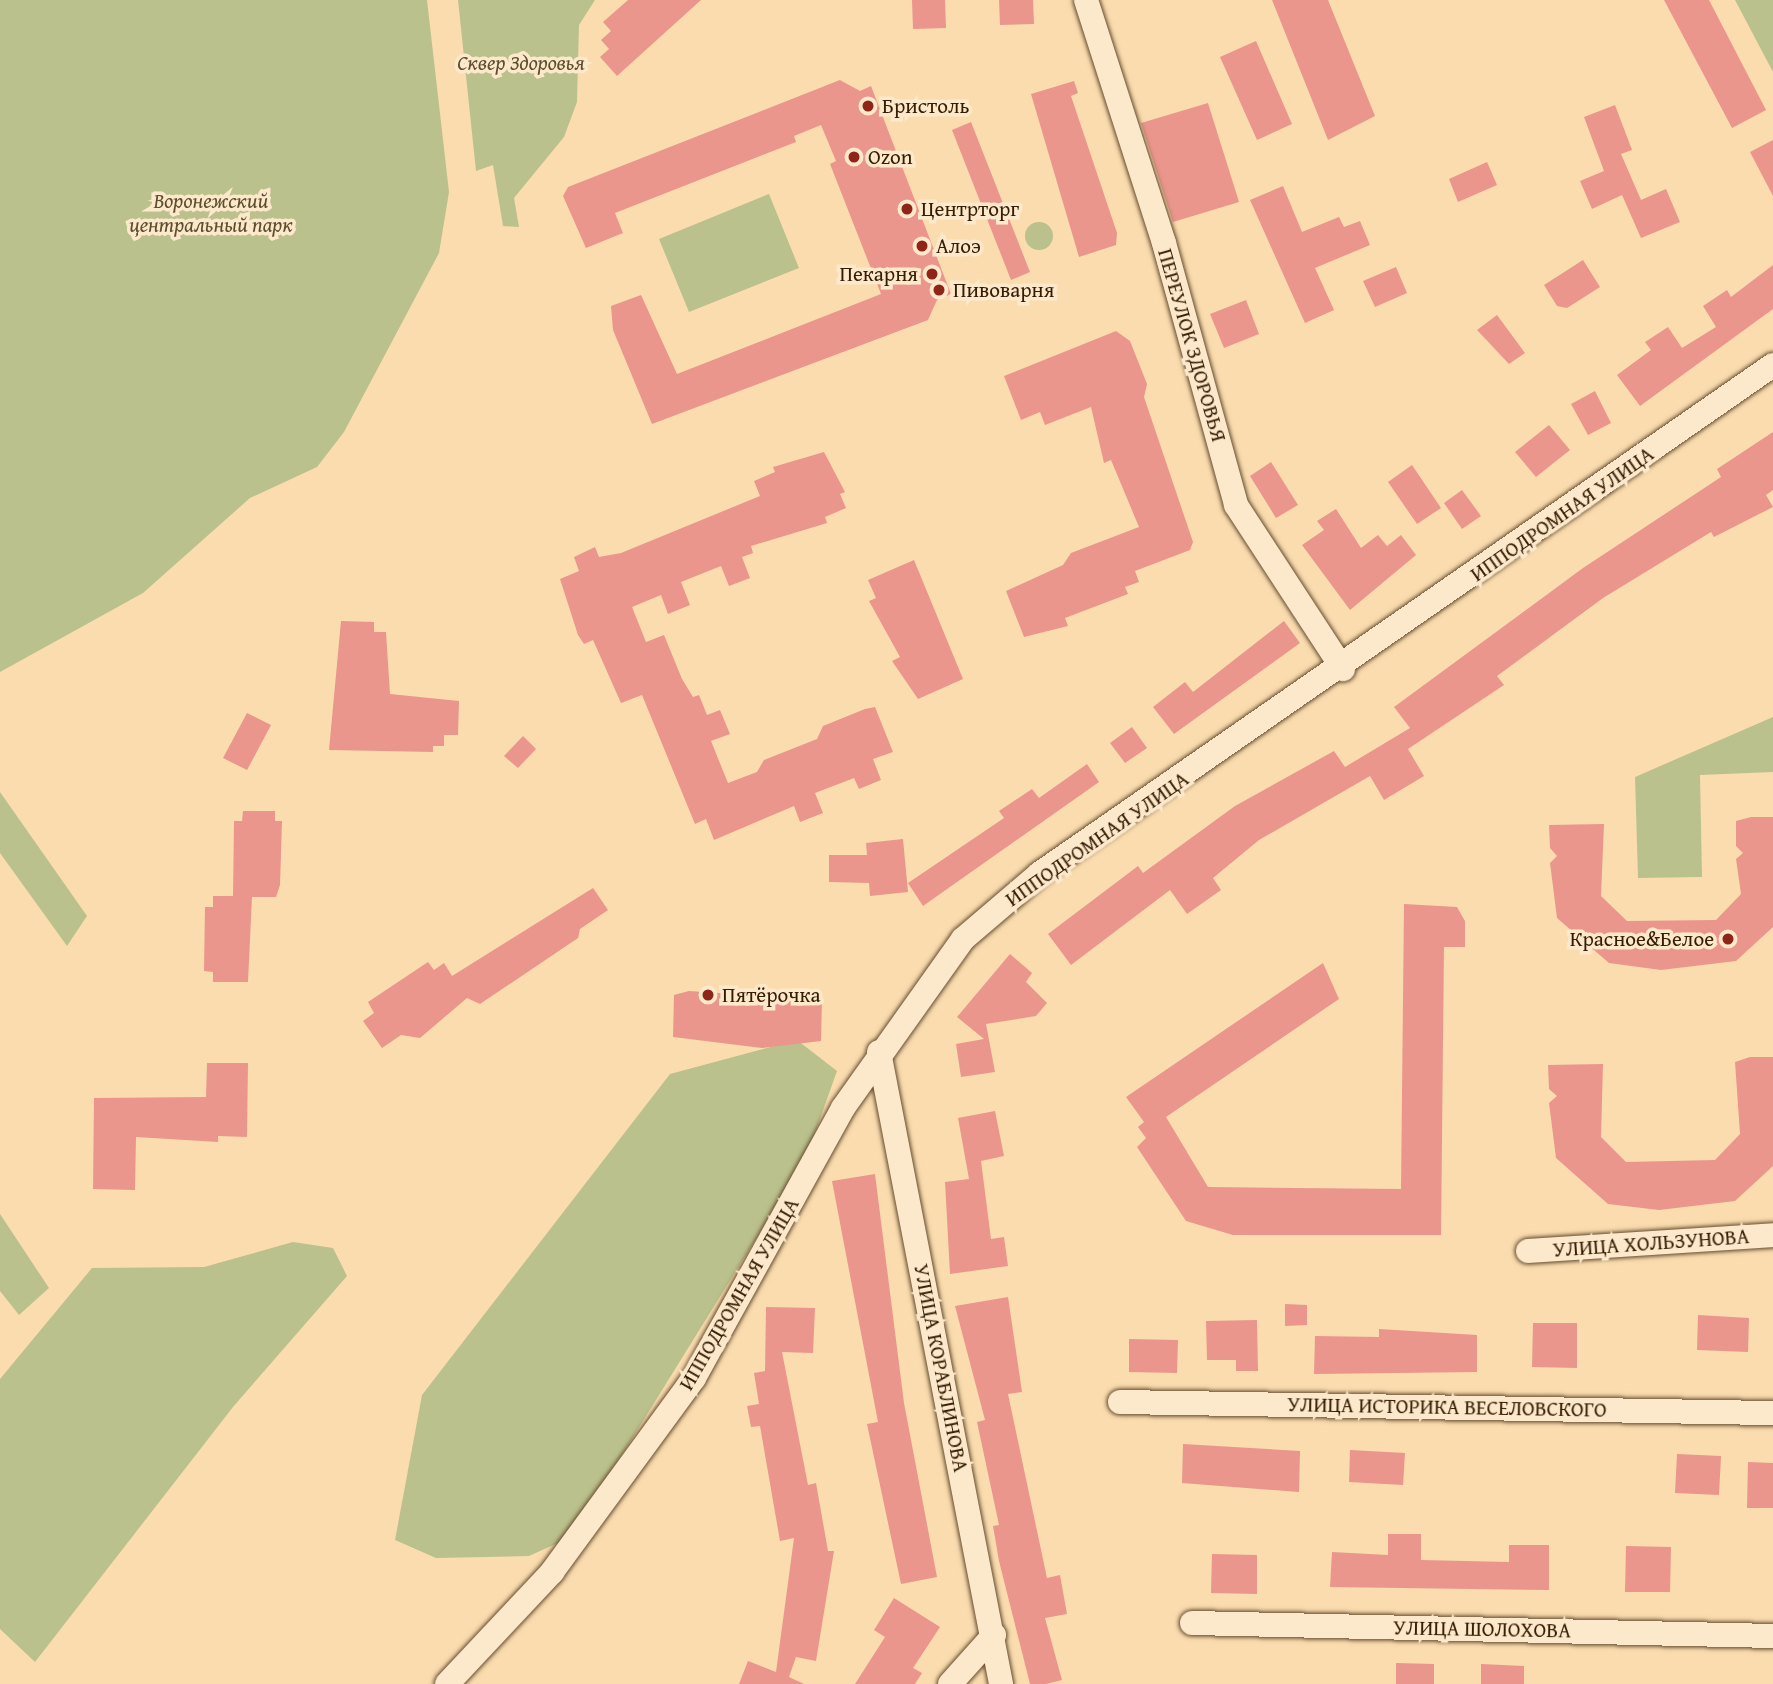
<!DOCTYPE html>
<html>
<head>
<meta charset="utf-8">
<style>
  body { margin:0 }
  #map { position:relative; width:1773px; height:1684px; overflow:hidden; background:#fadcaf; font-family:"Gentium Book Plus",serif }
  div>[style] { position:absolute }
  .green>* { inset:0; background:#bbc18d }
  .round { border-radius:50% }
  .building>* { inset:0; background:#ea968d }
  .roads { filter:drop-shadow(0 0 2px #664d2f) drop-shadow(0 0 2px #664d2f) }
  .minor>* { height:24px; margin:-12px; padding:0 12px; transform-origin:12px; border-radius:12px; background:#fce8cb }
  .dots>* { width:19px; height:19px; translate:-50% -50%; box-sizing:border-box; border:4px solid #fce8cb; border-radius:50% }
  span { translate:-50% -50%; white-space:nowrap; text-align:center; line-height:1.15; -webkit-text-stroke:7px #fce8cb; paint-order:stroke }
  .park-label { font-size:21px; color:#5d4e2d; font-style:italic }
  .poi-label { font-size:21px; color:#351d04 }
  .left { translate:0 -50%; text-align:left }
  .right { translate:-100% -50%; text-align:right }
  .street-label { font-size:21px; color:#351d04 }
</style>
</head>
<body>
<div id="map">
  <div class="green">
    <div style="clip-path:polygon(0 0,427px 0,449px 192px,439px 253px,344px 432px,317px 467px,250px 498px,143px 593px,0 672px)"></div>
    <div style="clip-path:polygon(458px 0,595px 0,579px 25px,577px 102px,564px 137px,514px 198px,519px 227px,503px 226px,493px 165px,476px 171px)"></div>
    <div style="clip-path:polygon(1735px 0,1773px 0,1773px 72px)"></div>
    <div style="clip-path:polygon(769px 194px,799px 268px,689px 312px,659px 239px)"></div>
    <div class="round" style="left:1025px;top:222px;width:28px;height:28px"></div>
    <div style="clip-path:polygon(1773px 717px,1773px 772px,1700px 775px,1702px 877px,1638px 878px,1635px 777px)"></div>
    <div style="clip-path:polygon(0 792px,87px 916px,67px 946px,0 853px)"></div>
    <div style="clip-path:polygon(797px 1040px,837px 1071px,806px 1158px,571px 1537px,529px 1556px,436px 1558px,395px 1540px,422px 1395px,670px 1074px)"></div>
    <div style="clip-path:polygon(0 1214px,49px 1288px,19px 1315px,0 1291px)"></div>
    <div style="clip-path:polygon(293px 1242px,333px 1248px,347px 1276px,233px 1407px,35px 1662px,0 1629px,0 1379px,92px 1268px,204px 1267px)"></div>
  </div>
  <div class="building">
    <div style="clip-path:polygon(628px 0,701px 0,617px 76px,600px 57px,609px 49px,601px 40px,611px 31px,603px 22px)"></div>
    <div style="clip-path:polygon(912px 0,945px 0,946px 28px,913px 29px)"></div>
    <div style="clip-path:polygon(999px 0,1033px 0,1034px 24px,1000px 25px)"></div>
    <div style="clip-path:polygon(1272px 0,1328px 0,1375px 116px,1328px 140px)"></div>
    <div style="clip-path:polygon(1664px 0,1709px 0,1766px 110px,1732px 128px)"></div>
    <div style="clip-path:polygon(1256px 41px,1292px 124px,1257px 140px,1220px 57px)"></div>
    <div style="clip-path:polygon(840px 80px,860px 91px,871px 86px,951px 294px,937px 300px,928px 320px,652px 424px,613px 330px,611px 306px,641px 295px,677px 374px,881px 294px,830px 164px,836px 161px,821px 125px,794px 136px,796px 142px,615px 213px,623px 233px,586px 248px,563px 196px,568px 187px)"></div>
    <div style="clip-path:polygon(1074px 81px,1078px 93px,1071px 96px,1117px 233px,1116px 245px,1079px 257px,1031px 94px)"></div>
    <div style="clip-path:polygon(1208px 103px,1239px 202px,1173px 222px,1141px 123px)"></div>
    <div style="clip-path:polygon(1615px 105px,1632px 150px,1621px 154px,1641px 200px,1666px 189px,1680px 222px,1641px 238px,1622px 195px,1592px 209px,1580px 181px,1604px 171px,1584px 117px)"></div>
    <div style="clip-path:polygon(971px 122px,1030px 272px,1011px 280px,952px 130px)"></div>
    <div style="clip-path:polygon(1773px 140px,1773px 196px,1750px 152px)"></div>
    <div style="clip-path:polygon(1487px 162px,1497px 185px,1458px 202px,1449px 179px)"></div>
    <div style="clip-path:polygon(1283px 186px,1302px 232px,1339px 217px,1344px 227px,1360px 221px,1370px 245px,1315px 268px,1334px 310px,1305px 323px,1250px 200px)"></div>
    <div style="clip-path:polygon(1583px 260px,1600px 287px,1567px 308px,1557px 306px,1544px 285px)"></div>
    <div style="clip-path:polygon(1773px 265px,1773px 309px,1640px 406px,1617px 375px,1651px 350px,1645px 342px,1668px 327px,1682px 348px,1716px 327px,1703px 306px,1727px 290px,1731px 297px)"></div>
    <div style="clip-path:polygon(1396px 267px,1407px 293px,1375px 307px,1363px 281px)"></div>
    <div style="clip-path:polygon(1246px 300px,1259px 334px,1224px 348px,1210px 314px)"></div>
    <div style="clip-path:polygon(1497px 315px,1525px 353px,1509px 364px,1477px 330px)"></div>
    <div style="clip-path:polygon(1116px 331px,1130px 341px,1147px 384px,1144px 397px,1193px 542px,1190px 550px,1135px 571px,1139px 582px,1125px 587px,1128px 594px,1065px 618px,1068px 626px,1024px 637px,1006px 591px,1063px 565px,1071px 553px,1139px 527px,1111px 460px,1104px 463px,1091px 407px,1045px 425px,1040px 412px,1021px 420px,1004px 376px)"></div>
    <div style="clip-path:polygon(1595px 391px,1611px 423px,1588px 435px,1571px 404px)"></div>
    <div style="clip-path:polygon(1549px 425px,1570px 450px,1536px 477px,1515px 452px)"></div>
    <div style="clip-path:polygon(1773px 432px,1773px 490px,1766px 495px,1773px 507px,1714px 537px,1711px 532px,1603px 598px,1497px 676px,1504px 685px,1408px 749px,1424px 776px,1384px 800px,1370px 776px,1259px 840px,1213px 878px,1221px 890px,1187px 914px,1170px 890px,1071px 965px,1048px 934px,1138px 866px,1143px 873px,1235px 806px,1334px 751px,1345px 767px,1410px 728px,1394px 707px,1583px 568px,1721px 477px,1717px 469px)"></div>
    <div style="clip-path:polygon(824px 452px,845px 492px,840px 494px,846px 508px,825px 517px,827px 523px,751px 546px,753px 553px,742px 557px,750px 578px,729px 586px,721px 566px,681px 582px,690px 605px,668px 614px,661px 595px,632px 607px,646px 642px,664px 635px,682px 679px,693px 697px,699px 695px,707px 715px,720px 710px,730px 734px,711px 741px,728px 783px,757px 772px,764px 760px,817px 739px,823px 726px,865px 709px,875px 707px,893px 752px,873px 759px,881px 780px,859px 789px,854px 778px,815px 793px,823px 813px,800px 822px,794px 806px,714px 840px,706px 819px,695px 824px,642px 695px,621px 703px,593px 640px,584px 644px,578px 635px,560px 579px,579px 571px,574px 557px,595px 547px,599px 557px,621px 553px,760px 496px,754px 481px,775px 472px,773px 467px)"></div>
    <div style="clip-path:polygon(1271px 462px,1298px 505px,1276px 518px,1250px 476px)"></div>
    <div style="clip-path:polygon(1412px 465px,1441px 508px,1417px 524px,1388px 482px)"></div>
    <div style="clip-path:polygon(1462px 490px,1481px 516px,1462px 529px,1444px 503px)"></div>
    <div style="clip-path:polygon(1336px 509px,1361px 548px,1378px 535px,1387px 546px,1401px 535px,1416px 555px,1350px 610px,1302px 545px,1324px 530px,1317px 521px)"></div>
    <div style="clip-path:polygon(914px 560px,963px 679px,918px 699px,892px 661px,900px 657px,869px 601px,876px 598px,868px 580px)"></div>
    <div style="clip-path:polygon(341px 621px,374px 622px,374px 632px,386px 632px,390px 694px,459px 701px,458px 735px,444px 735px,444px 746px,433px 746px,433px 752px,329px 750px)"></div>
    <div style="clip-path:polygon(1284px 621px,1300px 643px,1174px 734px,1153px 707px,1185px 682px,1193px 692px)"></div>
    <div style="clip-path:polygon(247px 713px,271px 725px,247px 770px,223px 758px)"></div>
    <div style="clip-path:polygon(1132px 727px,1147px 748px,1125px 763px,1110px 743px)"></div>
    <div style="clip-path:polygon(523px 736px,536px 749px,518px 768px,504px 756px)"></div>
    <div style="clip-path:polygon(1087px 764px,1099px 782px,923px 906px,908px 883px,1004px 818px,999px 811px,1032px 789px,1039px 798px)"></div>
    <div style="clip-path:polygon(243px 811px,275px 811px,275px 821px,282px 821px,280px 885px,276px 897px,252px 897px,248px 982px,213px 982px,213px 972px,204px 971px,205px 907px,213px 907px,213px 896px,233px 896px,234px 821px,242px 821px)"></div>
    <div style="clip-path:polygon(1751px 817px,1773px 817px,1773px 927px,1736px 961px,1661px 970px,1609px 963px,1557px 918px,1550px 863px,1557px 856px,1550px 848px,1549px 825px,1604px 824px,1601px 896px,1627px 921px,1716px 920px,1741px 894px,1736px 859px,1743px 853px,1736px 846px,1736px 821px)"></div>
    <div style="clip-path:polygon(903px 839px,908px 892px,870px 896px,869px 883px,829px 882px,829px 855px,867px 855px,866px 843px)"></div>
    <div style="clip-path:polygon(593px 888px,608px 910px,580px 929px,578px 938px,480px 1004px,467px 998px,420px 1038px,401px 1035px,382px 1048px,363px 1021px,374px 1013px,368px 1002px,428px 962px,434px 970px,444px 963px,452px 976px)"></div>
    <div style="clip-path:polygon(1404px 904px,1457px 907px,1465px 921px,1465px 947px,1444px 947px,1441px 1235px,1233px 1235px,1186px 1221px,1137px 1147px,1146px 1138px,1138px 1127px,1144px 1122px,1126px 1097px,1323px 963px,1339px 999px,1166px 1117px,1208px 1187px,1401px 1189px)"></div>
    <div style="clip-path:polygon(1010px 954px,1032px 973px,1026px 982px,1047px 1003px,1036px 1016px,986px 1024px,995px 1072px,961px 1077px,956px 1044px,984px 1039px,957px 1017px)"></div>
    <div style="clip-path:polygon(689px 991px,822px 1000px,821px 1041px,762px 1048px,673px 1037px,674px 995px)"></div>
    <div style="clip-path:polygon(1750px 1057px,1773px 1057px,1773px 1166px,1735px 1201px,1659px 1210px,1608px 1204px,1556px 1158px,1549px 1103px,1557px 1096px,1549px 1089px,1548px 1065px,1603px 1064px,1601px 1137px,1626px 1162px,1715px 1160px,1740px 1134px,1735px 1062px)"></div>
    <div style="clip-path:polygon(207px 1063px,248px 1063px,247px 1137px,218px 1136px,218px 1142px,136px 1137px,135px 1190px,93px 1189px,94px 1098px,206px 1097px)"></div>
    <div style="clip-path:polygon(995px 1111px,1004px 1156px,981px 1161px,991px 1239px,1004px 1237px,1008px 1266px,950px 1274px,945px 1182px,969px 1179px,958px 1118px)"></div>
    <div style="clip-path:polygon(875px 1174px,904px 1403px,937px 1577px,901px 1584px,867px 1424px,878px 1422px,832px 1181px)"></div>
    <div style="clip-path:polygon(1008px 1297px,1022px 1392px,1008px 1394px,1047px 1578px,1060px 1575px,1067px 1614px,1045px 1618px,1062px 1680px,1046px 1684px,1030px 1684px,999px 1561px,993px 1526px,999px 1525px,977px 1422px,985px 1420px,955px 1306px)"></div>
    <div style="clip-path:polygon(1285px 1304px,1307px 1305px,1307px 1325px,1285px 1326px)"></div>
    <div style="clip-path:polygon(766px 1307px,815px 1308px,813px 1353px,782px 1352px,808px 1485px,816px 1483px,828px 1551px,834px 1551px,816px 1661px,796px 1657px,789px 1677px,804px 1684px,739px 1684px,748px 1661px,776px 1672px,794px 1538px,780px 1541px,760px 1426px,751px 1427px,747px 1406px,759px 1404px,754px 1373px,765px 1371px)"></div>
    <div style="clip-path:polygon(1698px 1315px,1749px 1318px,1748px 1352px,1697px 1350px)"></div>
    <div style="clip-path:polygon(1257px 1320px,1258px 1371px,1236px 1371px,1236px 1360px,1207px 1360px,1206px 1321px)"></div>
    <div style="clip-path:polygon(1533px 1323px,1577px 1323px,1577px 1368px,1532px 1367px)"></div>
    <div style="clip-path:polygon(1379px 1329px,1477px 1335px,1477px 1372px,1314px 1374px,1315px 1336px,1379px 1337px)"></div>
    <div style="clip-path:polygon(1129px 1339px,1178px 1340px,1177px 1373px,1129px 1372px)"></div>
    <div style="clip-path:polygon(1183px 1444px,1300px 1451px,1299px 1492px,1182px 1483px)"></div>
    <div style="clip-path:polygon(1350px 1450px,1405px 1453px,1403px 1485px,1349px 1482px)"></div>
    <div style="clip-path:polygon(1677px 1454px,1721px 1456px,1719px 1495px,1675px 1493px)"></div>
    <div style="clip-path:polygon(1748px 1462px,1773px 1463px,1773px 1508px,1747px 1508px)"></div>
    <div style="clip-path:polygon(1388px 1534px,1421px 1534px,1421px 1560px,1509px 1562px,1509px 1545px,1549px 1545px,1549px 1590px,1330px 1587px,1332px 1552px,1388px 1555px)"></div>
    <div style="clip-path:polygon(1626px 1546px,1671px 1547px,1670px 1592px,1625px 1592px)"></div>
    <div style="clip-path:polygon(1212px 1554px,1257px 1555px,1257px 1594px,1211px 1593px)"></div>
    <div style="clip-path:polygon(894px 1598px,940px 1627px,913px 1668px,922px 1673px,915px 1684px,855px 1684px,885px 1637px,874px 1630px)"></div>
    <div style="clip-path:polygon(1396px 1663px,1434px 1664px,1434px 1684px,1396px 1684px)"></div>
    <div style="clip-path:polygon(1481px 1664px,1524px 1666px,1524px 1684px,1481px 1684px)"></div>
  </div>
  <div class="roads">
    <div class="minor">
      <div style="left:1086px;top:0;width:255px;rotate:72.2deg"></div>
      <div style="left:1164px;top:243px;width:272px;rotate:74.6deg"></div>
      <div style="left:1236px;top:505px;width:196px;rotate:56.9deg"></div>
      <div style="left:879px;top:1052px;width:644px;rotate:79.07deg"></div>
      <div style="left:1528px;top:1251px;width:246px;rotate:-3.7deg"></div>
      <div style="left:1120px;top:1402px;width:653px;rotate:0.97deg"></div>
      <div style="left:1192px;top:1623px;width:581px;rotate:1.28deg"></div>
      <div style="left:447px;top:1684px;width:154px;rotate:-46.8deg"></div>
      <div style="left:552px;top:1572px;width:240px;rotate:-53.8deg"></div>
      <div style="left:694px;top:1378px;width:308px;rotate:-61.1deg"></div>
      <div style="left:843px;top:1108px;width:207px;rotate:-54.6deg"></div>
      <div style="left:963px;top:939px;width:100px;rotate:-40.5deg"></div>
      <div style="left:1039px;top:874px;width:893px;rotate:-34.74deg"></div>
      <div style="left:950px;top:1684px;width:66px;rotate:-48.1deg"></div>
    </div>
  </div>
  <div class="dots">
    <div style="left:868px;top:106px;background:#8f2418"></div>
    <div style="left:854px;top:157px;background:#8f2418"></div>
    <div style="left:907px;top:209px;background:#8f2418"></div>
    <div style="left:922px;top:246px;background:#8f2418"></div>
    <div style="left:932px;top:274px;background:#8f2418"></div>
    <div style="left:939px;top:290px;background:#8f2418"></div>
    <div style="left:1728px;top:939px;background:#8f2418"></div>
    <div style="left:708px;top:995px;background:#8f2418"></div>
  </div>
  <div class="park-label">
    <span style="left:521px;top:63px">Сквер Здоровья</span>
    <span style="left:211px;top:213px">Воронежский<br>центральный парк</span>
  </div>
  <div class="poi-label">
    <span class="left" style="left:882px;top:106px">Бристоль</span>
    <span class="left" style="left:868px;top:157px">Ozon</span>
    <span class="left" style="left:921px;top:209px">Центрторг</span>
    <span class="left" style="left:936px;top:246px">Алоэ</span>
    <span class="right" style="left:918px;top:274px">Пекарня</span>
    <span class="left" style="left:953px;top:290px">Пивоварня</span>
    <span class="right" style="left:1714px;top:939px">Красное&amp;Белое</span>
    <span class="left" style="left:722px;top:995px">Пятёрочка</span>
  </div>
  <div class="street-label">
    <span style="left:1192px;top:345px;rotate:74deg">ПЕРЕУЛОК ЗДОРОВЬЯ</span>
    <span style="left:1562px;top:514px;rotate:-35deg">ИППОДРОМНАЯ УЛИЦА</span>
    <span style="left:1097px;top:839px;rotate:-35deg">ИППОДРОМНАЯ УЛИЦА</span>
    <span style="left:1651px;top:1243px;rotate:-4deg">УЛИЦА ХОЛЬЗУНОВА</span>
    <span style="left:739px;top:1294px;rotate:-60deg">ИППОДРОМНАЯ УЛИЦА</span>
    <span style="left:941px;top:1368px;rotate:79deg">УЛИЦА КОРАБЛИНОВА</span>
    <span style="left:1447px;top:1407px;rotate:1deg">УЛИЦА ИСТОРИКА ВЕСЕЛОВСКОГО</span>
    <span style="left:1482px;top:1629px;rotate:1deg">УЛИЦА ШОЛОХОВА</span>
  </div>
</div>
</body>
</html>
